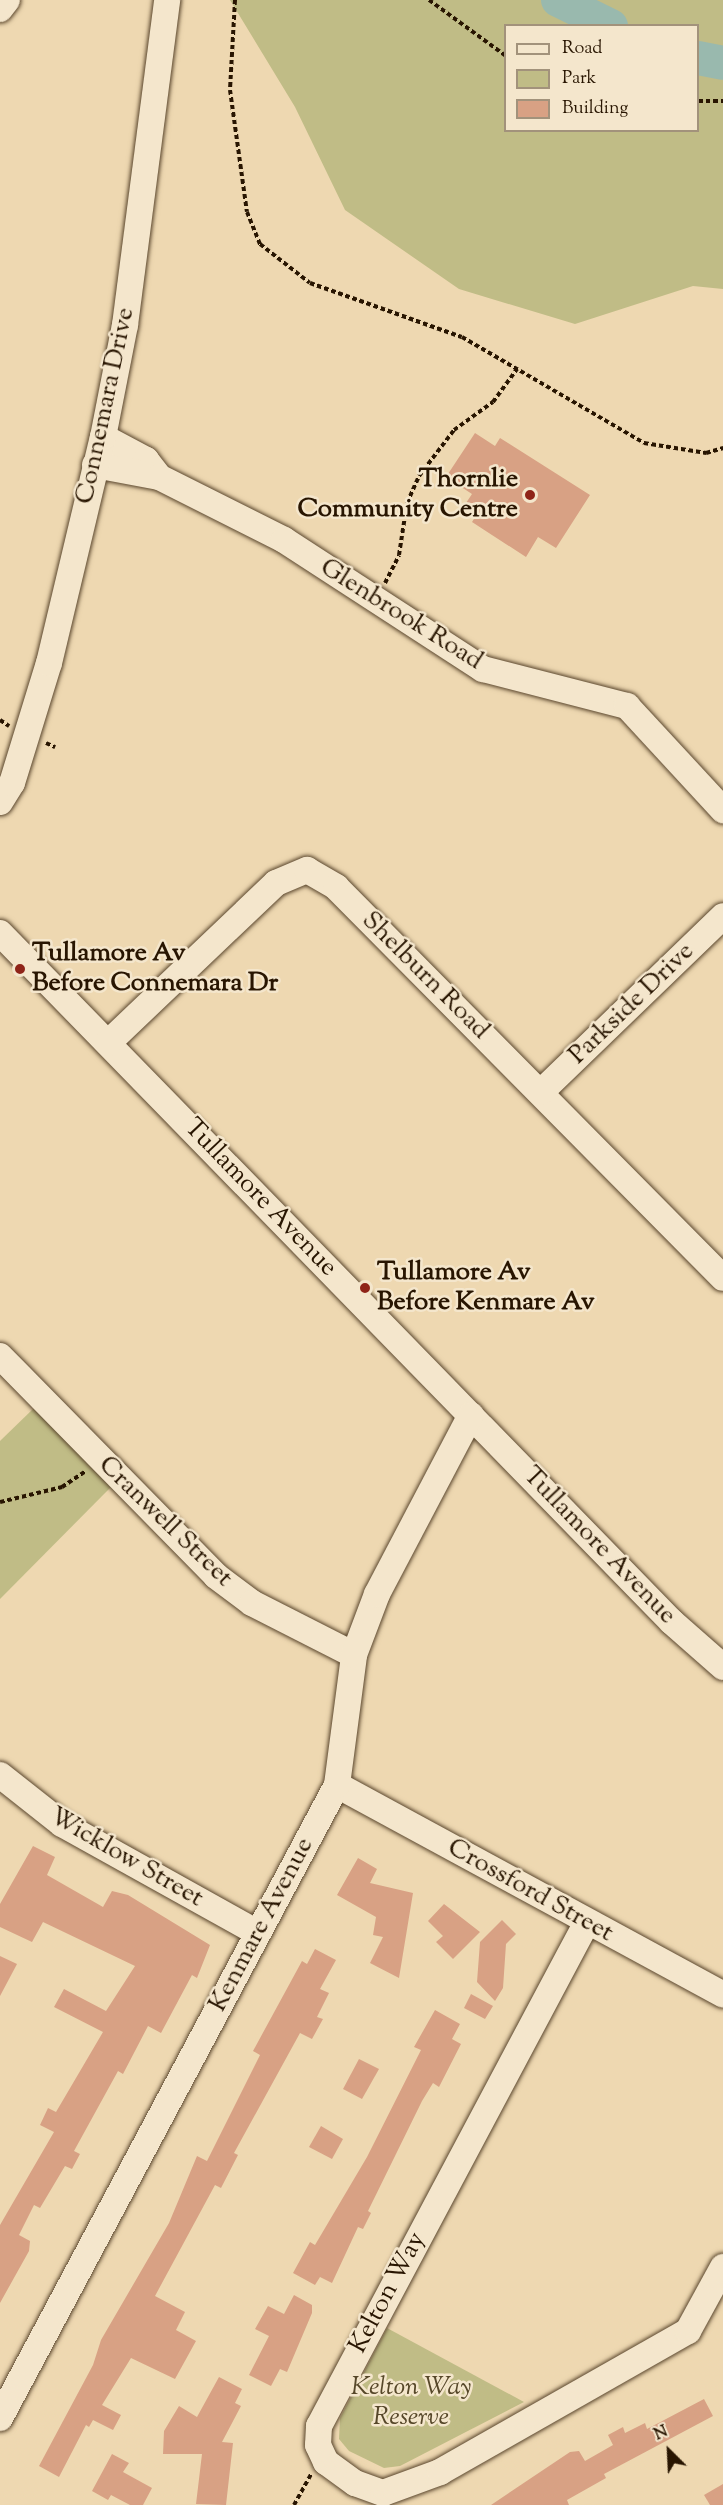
<!DOCTYPE html>
<html>
<head>
<meta charset="utf-8">
<style>
  body { margin:0 }
  #map { position:relative; width:723px; height:2505px; overflow:hidden; background:#eed8b1; font-family:"Sorts Mill Goudy",serif }
  div>[style] { position:absolute }
  .green>* { inset:0; background:#c0bc86 }
  .river>* { height:34px; margin:-17px; padding:0 17px; transform-origin:17px; border-radius:17px; background:#99b9ae }
  .building>* { inset:0; background:#d8a184 }
  .path>* { height:4px; margin-top:-2px; transform-origin:0; background:repeating-linear-gradient(90deg,#281501 0 4.5px,transparent 0 7.5px) }
  .roads { filter:drop-shadow(0 0 2px #5a462d) drop-shadow(0 0 2px #5a462d) }
  .minor>* { height:26px; margin:-13px; padding:0 13px; transform-origin:13px; border-radius:13px; background:#f4e6cc }
  .dots>* { width:16px; height:16px; translate:-50% -50%; box-sizing:border-box; border:3px solid #f4e6cc; border-radius:50% }
  span { translate:-50% -50%; white-space:nowrap; text-align:center; line-height:1.15; -webkit-text-stroke:5px #f4e6cc; paint-order:stroke }
  .street-label { font-size:26px; color:#281501 }
  .poi-label { font-size:26px; color:#281501; font-weight:700 }
  .right { translate:-100% -50%; text-align:right }
  .left { translate:0 -50%; text-align:left }
  .park-label { font-size:26px; color:#564729; font-style:italic }
  .legend { position:absolute; left:504px; top:24px; width:195px; height:108px; box-sizing:border-box; background:#f4e6cc; border:2px solid #a2927b; margin:0; padding:8px 10px; list-style:none; font-size:18px; color:#281501 }
  .legend li { display:flex; align-items:center; gap:12px; height:30px }
  .legend b { width:30px; border:2px solid #a2927b }
  .north { position:absolute; left:639px; top:2421px; width:60px; height:60px; -webkit-text-stroke:4px #f4e6cc; paint-order:stroke; rotate:336deg; font-size:16px; font-weight:700; line-height:24px; text-align:center; color:#281501 }
  .north::after { content:''; display:block; margin:auto; width:21px; height:27px; background:#281501; clip-path:polygon(50% 0,100% 100%,50% 72%,0 100%) }
</style>
</head>
<body>
<div id="map">
  <div class="green">
    <div style="clip-path:polygon(evenodd,230px 0,723px 0,723px 289px,693px 286px,575px 324px,459px 289px,345px 210px,295px 107px,230px 0,506px 26px,698px 26px,698px 130px,506px 130px,506px 26px)"></div>
    <div style="clip-path:polygon(34px 1408px,111px 1487px,0 1599px,0 1441px)"></div>
    <div style="clip-path:polygon(387px 2328px,524px 2402px,400px 2466px,384px 2468px,349px 2451px,339px 2439px,340px 2418px)"></div>
  </div>
  <div class="river">
    <div style="left:558px;top:0;width:59px;rotate:26.1deg"></div>
    <div style="left:698px;top:58px;width:25px;rotate:11deg"></div>
  </div>
  <div class="building">
    <div style="clip-path:polygon(475px 433px,495px 446px,500px 438px,590px 495px,556px 548px,538px 537px,526px 557px,472px 522px,479px 511px,466px 503px,472px 494px,446px 477px)"></div>
    <div style="clip-path:polygon(33px 1846px,55px 1857px,47px 1875px,103px 1907px,112px 1891px,128px 1895px,210px 1945px,197px 1978px,192px 1975px,161px 2033px,148px 2026px,123px 2074px,118px 2071px,74px 2151px,80px 2154px,72px 2169px,65px 2166px,40px 2208px,34px 2205px,19px 2235px,30px 2241px,29px 2251px,0 2303px,0 2225px,54px 2132px,40px 2125px,48px 2108px,56px 2112px,103px 2032px,54px 2007px,64px 1989px,106px 2011px,135px 1966px,43px 1922px,32px 1942px,0 1927px,0 1904px)"></div>
    <div style="clip-path:polygon(358px 1858px,377px 1869px,370px 1883px,413px 1893px,399px 1978px,370px 1963px,383px 1937px,373px 1935px,376px 1917px,337px 1895px)"></div>
    <div style="clip-path:polygon(444px 1904px,480px 1932px,453px 1959px,436px 1942px,443px 1936px,428px 1921px)"></div>
    <div style="clip-path:polygon(502px 1920px,516px 1934px,506px 1944px,503px 1988px,495px 2001px,477px 1982px,480px 1942px)"></div>
    <div style="clip-path:polygon(315px 1949px,336px 1960px,320px 1989px,329px 1993px,317px 2017px,323px 2019px,312px 2039px,300px 2033px,234px 2153px,238px 2155px,221px 2188px,215px 2185px,155px 2296px,185px 2312px,176px 2330px,196px 2341px,175px 2379px,131px 2358px,102px 2405px,121px 2415px,113px 2430px,93px 2420px,89px 2427px,86px 2425px,59px 2477px,39px 2466px,93px 2365px,101px 2340px,169px 2223px,197px 2156px,207px 2161px,260px 2055px,253px 2051px,302px 1961px,307px 1964px)"></div>
    <div style="clip-path:polygon(0 1956px,17px 1964px,0 1996px)"></div>
    <div style="clip-path:polygon(471px 1994px,493px 2006px,485px 2019px,464px 2008px)"></div>
    <div style="clip-path:polygon(435px 2010px,460px 2024px,452px 2039px,461px 2044px,439px 2087px,433px 2083px,422px 2101px,368px 2211px,371px 2213px,363px 2229px,358px 2227px,332px 2283px,320px 2277px,315px 2285px,293px 2273px,310px 2242px,315px 2245px,367px 2157px,421px 2050px,414px 2047px)"></div>
    <div style="clip-path:polygon(359px 2059px,379px 2069px,362px 2099px,343px 2089px)"></div>
    <div style="clip-path:polygon(321px 2126px,343px 2139px,332px 2159px,309px 2147px)"></div>
    <div style="clip-path:polygon(294px 2295px,312px 2305px,312px 2313px,287px 2372px,280px 2369px,271px 2386px,249px 2375px,269px 2336px,255px 2329px,268px 2306px,284px 2314px)"></div>
    <div style="clip-path:polygon(219px 2377px,242px 2389px,235px 2403px,241px 2406px,222px 2442px,233px 2443px,226px 2505px,196px 2504px,202px 2454px,163px 2454px,164px 2431px,179px 2406px,197px 2417px)"></div>
    <div style="clip-path:polygon(704px 2399px,713px 2416px,604px 2474px,606px 2478px,567px 2500px,569px 2505px,491px 2505px,570px 2452px,579px 2451px,585px 2461px,613px 2445px,608px 2435px,623px 2427px,625px 2433px,645px 2423px,647px 2429px)"></div>
    <div style="clip-path:polygon(112px 2454px,129px 2463px,123px 2472px,152px 2488px,143px 2505px,130px 2505px,111px 2495px,108px 2500px,92px 2491px)"></div>
    <div style="clip-path:polygon(723px 2484px,723px 2505px,710px 2505px,704px 2495px)"></div>
  </div>
  <div class="path">
    <div style="left:235px;top:0;width:90px;rotate:93.2deg"></div>
    <div style="left:230px;top:90px;width:123px;rotate:82.1deg"></div>
    <div style="left:247px;top:212px;width:35px;rotate:68deg"></div>
    <div style="left:260px;top:244px;width:63px;rotate:38deg"></div>
    <div style="left:310px;top:283px;width:161px;rotate:19.6deg"></div>
    <div style="left:462px;top:337px;width:211px;rotate:30.2deg"></div>
    <div style="left:644px;top:443px;width:63px;rotate:9.2deg"></div>
    <div style="left:706px;top:453px;width:18px;rotate:-16deg"></div>
    <div style="left:429px;top:0;width:95px;rotate:36deg"></div>
    <div style="left:698px;top:101px;width:25px"></div>
    <div style="left:385px;top:583px;width:31px;rotate:-63deg"></div>
    <div style="left:399px;top:555px;width:53px;rotate:-81.3deg"></div>
    <div style="left:407px;top:503px;width:30px;rotate:-66deg"></div>
    <div style="left:419px;top:476px;width:58px;rotate:-52.7deg"></div>
    <div style="left:454px;top:430px;width:48px;rotate:-35.7deg"></div>
    <div style="left:493px;top:402px;width:41px;rotate:-54deg"></div>
    <div style="left:0;top:720px;width:11px;rotate:34deg"></div>
    <div style="left:46px;top:743px;width:10px;rotate:24deg"></div>
    <div style="left:0;top:1502px;width:64px;rotate:-13.6deg"></div>
    <div style="left:62px;top:1487px;width:29px;rotate:-34deg"></div>
    <div style="left:294px;top:2505px;width:35px;rotate:-61deg"></div>
  </div>
  <div class="roads">
    <div class="minor">
      <div style="left:0;top:9px;width:11px;rotate:-52deg"></div>
      <div style="left:103px;top:437px;width:49px;rotate:28.1deg"></div>
      <div style="left:146px;top:460px;width:18px;rotate:52deg"></div>
      <div style="left:95px;top:465px;width:65px;rotate:10.6deg"></div>
      <div style="left:159px;top:477px;width:140px;rotate:26.7deg"></div>
      <div style="left:284px;top:540px;width:237px;rotate:33deg"></div>
      <div style="left:483px;top:669px;width:149px;rotate:14.4deg"></div>
      <div style="left:627px;top:706px;width:142px;rotate:47.3deg"></div>
      <div style="left:0;top:802px;width:22px;rotate:-58deg"></div>
      <div style="left:12px;top:783px;width:126px;rotate:-72.9deg"></div>
      <div style="left:49px;top:663px;width:232px;rotate:-76.6deg"></div>
      <div style="left:103px;top:437px;width:114px;rotate:-78.9deg"></div>
      <div style="left:125px;top:325px;width:328px;rotate:-82.6deg"></div>
      <div style="left:0;top:933px;width:962px;rotate:45.72deg"></div>
      <div style="left:672px;top:1622px;width:68px;rotate:41.4deg"></div>
      <div style="left:108px;top:1043px;width:232px;rotate:-43.6deg"></div>
      <div style="left:276px;top:883px;width:34px;rotate:-23deg"></div>
      <div style="left:307px;top:870px;width:34px;rotate:30deg"></div>
      <div style="left:336px;top:887px;width:550px;rotate:45.29deg"></div>
      <div style="left:541px;top:1092px;width:253px;rotate:-44deg"></div>
      <div style="left:0;top:1356px;width:308px;rotate:45.5deg"></div>
      <div style="left:216px;top:1576px;width:45px;rotate:36.9deg"></div>
      <div style="left:252px;top:1603px;width:114px;rotate:27deg"></div>
      <div style="left:0;top:1775px;width:79px;rotate:38.3deg"></div>
      <div style="left:62px;top:1824px;width:224px;rotate:29.1deg"></div>
      <div style="left:337px;top:1785px;width:439px;rotate:28.5deg"></div>
      <div style="left:587px;top:1922px;width:571px;rotate:118deg"></div>
      <div style="left:319px;top:2426px;width:19px;rotate:93deg"></div>
      <div style="left:318px;top:2445px;width:19px;rotate:65deg"></div>
      <div style="left:326px;top:2462px;width:36px;rotate:36deg"></div>
      <div style="left:355px;top:2483px;width:30px;rotate:20deg"></div>
      <div style="left:383px;top:2493px;width:61px;rotate:-20.2deg"></div>
      <div style="left:440px;top:2472px;width:285px;rotate:-29.6deg"></div>
      <div style="left:688px;top:2331px;width:73px;rotate:-61.3deg"></div>
      <div style="left:0;top:2418px;width:717px;rotate:-61.97deg"></div>
      <div style="left:337px;top:1785px;width:131px;rotate:-82.5deg"></div>
      <div style="left:354px;top:1655px;width:65px;rotate:-69.3deg"></div>
      <div style="left:377px;top:1594px;width:202px;rotate:-62.3deg"></div>
    </div>
  </div>
  <div class="dots">
    <div style="left:530px;top:495px;background:#8f2418"></div>
    <div style="left:20px;top:969px;background:#8f2418"></div>
    <div style="left:365px;top:1288px;background:#8f2418"></div>
  </div>
  <div class="street-label">
    <span style="left:106px;top:406px;rotate:-78deg">Connemara Drive</span>
    <span style="left:401px;top:615px;rotate:32deg">Glenbrook Road</span>
    <span style="left:425px;top:976px;rotate:45deg">Shelburn Road</span>
    <span style="left:632px;top:1004px;rotate:-44deg">Parkside Drive</span>
    <span style="left:260px;top:1198px;rotate:46deg">Tullamore Avenue</span>
    <span style="left:165px;top:1522px;rotate:44deg">Cranwell Street</span>
    <span style="left:599px;top:1546px;rotate:46deg">Tullamore Avenue</span>
    <span style="left:126px;top:1858px;rotate:30deg">Wicklow Street</span>
    <span style="left:530px;top:1891px;rotate:29deg">Crossford Street</span>
    <span style="left:262px;top:1925px;rotate:-62deg">Kenmare Avenue</span>
    <span style="left:388px;top:2293px;rotate:-62deg">Kelton Way</span>
  </div>
  <div class="poi-label">
    <span class="right" style="left:518px;top:495px">Thornlie<br>Community Centre</span>
    <span class="left" style="left:32px;top:969px">Tullamore Av<br>Before Connemara Dr</span>
    <span class="left" style="left:377px;top:1288px">Tullamore Av<br>Before Kenmare Av</span>
  </div>
  <div class="park-label">
    <span style="left:411px;top:2403px">Kelton Way<br>Reserve</span>
  </div>
  <ul class="legend">
  <li><b style="height:8px;background:#f4e6cc"></b>Road</li>
  <li><b style="height:16px;background:#c0bc86"></b>Park</li>
  <li><b style="height:16px;background:#d8a184"></b>Building</li>
  </ul>
  <div class="north">N</div>
</div>
</body>
</html>
